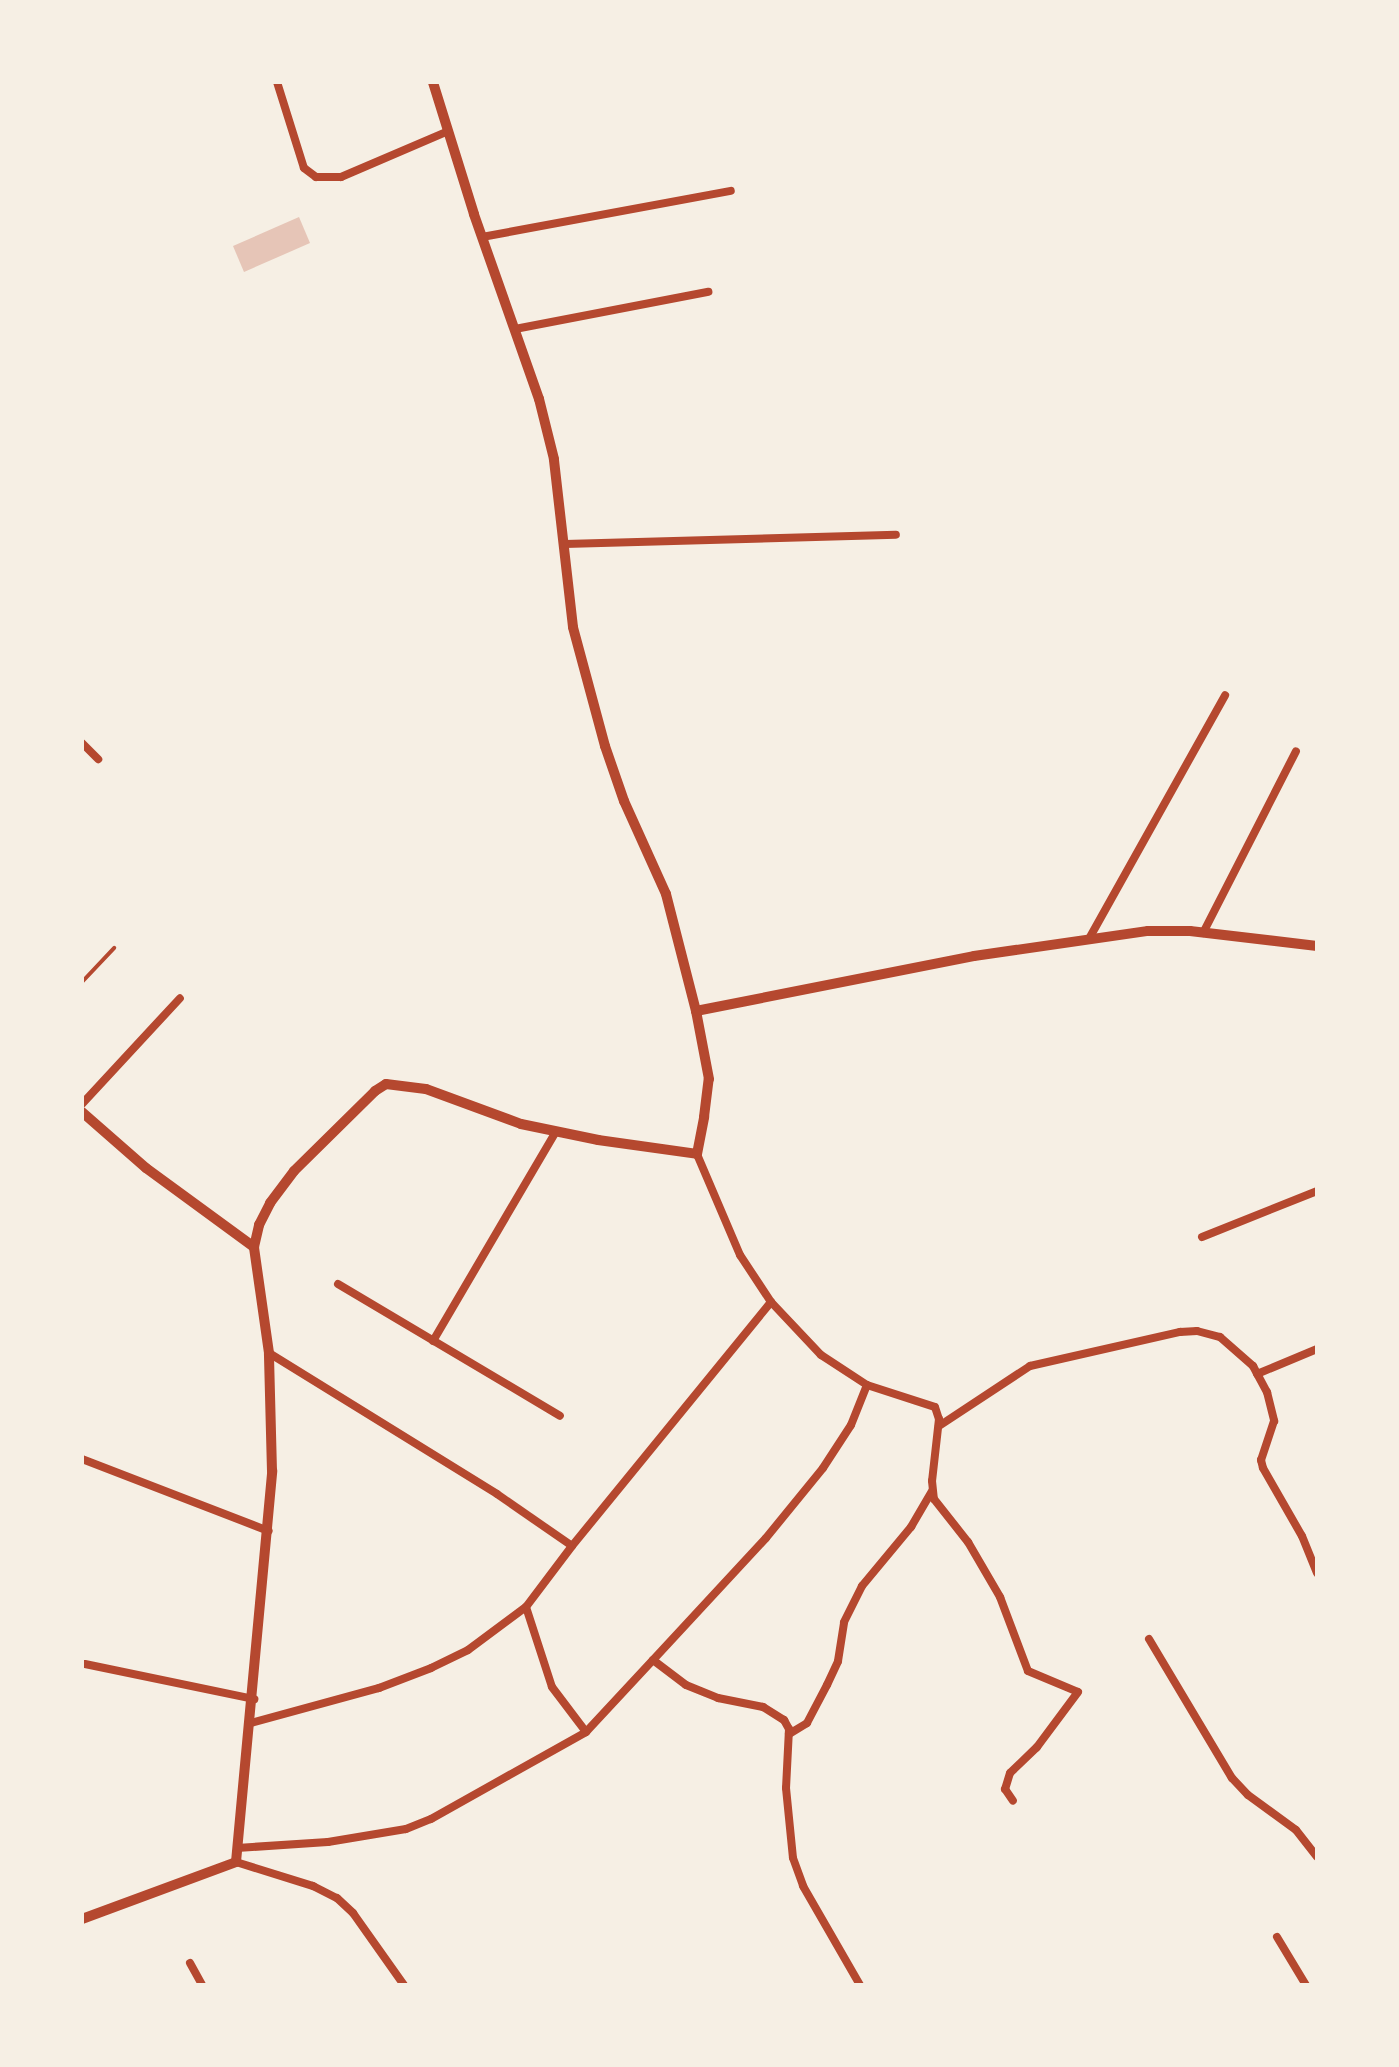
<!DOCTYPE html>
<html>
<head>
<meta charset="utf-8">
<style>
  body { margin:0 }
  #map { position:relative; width:1399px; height:2067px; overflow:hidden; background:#f6efe4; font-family:Karla,sans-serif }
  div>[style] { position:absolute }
  .building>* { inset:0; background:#e6c5b7 }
  .service>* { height:4px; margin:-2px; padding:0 2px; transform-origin:2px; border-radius:2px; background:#b5482f }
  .minor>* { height:8px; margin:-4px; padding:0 4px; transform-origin:4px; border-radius:4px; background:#b5482f }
  .tertiary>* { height:10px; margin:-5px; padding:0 5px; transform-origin:5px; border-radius:5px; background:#b5482f }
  span { translate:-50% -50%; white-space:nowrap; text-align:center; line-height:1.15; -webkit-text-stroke:8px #f6efe4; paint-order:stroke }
  .frame { position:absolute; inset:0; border:84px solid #f6efe4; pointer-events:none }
</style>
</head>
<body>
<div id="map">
  <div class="building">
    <div style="clip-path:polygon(299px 217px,310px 243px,244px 272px,233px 246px)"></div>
  </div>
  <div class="service">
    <div style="left:82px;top:982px;width:47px;rotate:-46.7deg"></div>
  </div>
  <div class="minor">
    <div style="left:277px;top:82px;width:90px;rotate:72.6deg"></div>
    <div style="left:304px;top:168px;width:15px;rotate:37deg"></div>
    <div style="left:316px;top:177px;width:25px"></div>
    <div style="left:341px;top:177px;width:114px;rotate:-23.2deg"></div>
    <div style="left:482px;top:237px;width:253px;rotate:-10.5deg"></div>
    <div style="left:515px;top:329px;width:197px;rotate:-10.9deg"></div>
    <div style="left:565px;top:544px;width:331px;rotate:-1.6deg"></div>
    <div style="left:82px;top:743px;width:23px;rotate:45deg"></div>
    <div style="left:1203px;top:933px;width:204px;rotate:-62.9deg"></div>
    <div style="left:1090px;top:937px;width:277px;rotate:-60.8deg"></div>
    <div style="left:82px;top:1104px;width:144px;rotate:-47.2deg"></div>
    <div style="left:1202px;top:1237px;width:124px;rotate:-21.8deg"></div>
    <div style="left:338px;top:1284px;width:258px;rotate:30.7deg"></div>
    <div style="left:433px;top:1341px;width:243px;rotate:-59.6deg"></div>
    <div style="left:269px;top:1353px;width:268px;rotate:31.7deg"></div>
    <div style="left:497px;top:1494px;width:91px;rotate:34.7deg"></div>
    <div style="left:572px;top:1546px;width:76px;rotate:127deg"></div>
    <div style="left:526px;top:1607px;width:84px;rotate:72deg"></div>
    <div style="left:552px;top:1687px;width:56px;rotate:52.9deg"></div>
    <div style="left:586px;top:1732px;width:98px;rotate:-47.1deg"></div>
    <div style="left:653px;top:1660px;width:41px;rotate:37.1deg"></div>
    <div style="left:686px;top:1685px;width:35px;rotate:22deg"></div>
    <div style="left:718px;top:1698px;width:46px;rotate:11.3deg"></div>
    <div style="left:763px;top:1707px;width:25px;rotate:32deg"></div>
    <div style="left:784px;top:1720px;width:10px;rotate:61deg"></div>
    <div style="left:789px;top:1729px;width:59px;rotate:92.9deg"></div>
    <div style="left:786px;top:1788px;width:70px;rotate:84.3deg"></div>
    <div style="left:793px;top:1858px;width:30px;rotate:70deg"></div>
    <div style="left:803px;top:1886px;width:114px;rotate:60.1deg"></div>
    <div style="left:1257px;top:1374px;width:65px;rotate:-22.6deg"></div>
    <div style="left:867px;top:1385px;width:71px;rotate:17.9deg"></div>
    <div style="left:935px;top:1407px;width:13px;rotate:72deg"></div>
    <div style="left:939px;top:1419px;width:62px;rotate:96.4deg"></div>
    <div style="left:932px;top:1481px;width:18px;rotate:84deg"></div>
    <div style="left:934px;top:1499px;width:55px;rotate:51.7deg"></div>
    <div style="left:968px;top:1542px;width:64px;rotate:59.8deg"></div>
    <div style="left:1000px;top:1597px;width:79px;rotate:69.3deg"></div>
    <div style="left:1028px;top:1671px;width:54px;rotate:22.8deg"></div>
    <div style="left:1078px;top:1692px;width:69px;rotate:126.7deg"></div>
    <div style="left:1037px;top:1747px;width:37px;rotate:136deg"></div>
    <div style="left:1010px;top:1773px;width:17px;rotate:107deg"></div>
    <div style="left:1005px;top:1789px;width:14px;rotate:56deg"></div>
    <div style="left:939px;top:1426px;width:109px;rotate:-33.4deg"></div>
    <div style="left:1030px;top:1366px;width:154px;rotate:-12.8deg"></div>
    <div style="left:1180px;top:1332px;width:17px;rotate:-3deg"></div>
    <div style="left:1197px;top:1331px;width:24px;rotate:15deg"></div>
    <div style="left:1220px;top:1337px;width:44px;rotate:41.3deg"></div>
    <div style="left:1253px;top:1366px;width:30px;rotate:62deg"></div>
    <div style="left:1267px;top:1392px;width:30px;rotate:76deg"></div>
    <div style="left:1274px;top:1421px;width:41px;rotate:108.4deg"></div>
    <div style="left:1261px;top:1460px;width:8px;rotate:76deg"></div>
    <div style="left:1263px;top:1468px;width:78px;rotate:60.2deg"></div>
    <div style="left:1302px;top:1536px;width:40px;rotate:68deg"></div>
    <div style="left:82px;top:1459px;width:200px;rotate:21.1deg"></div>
    <div style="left:572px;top:1546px;width:315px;rotate:-50.8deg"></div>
    <div style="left:1149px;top:1639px;width:162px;rotate:59.2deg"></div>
    <div style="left:1232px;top:1778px;width:23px;rotate:47deg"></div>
    <div style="left:1248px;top:1795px;width:59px;rotate:36.1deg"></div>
    <div style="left:1296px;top:1830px;width:34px;rotate:52deg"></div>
    <div style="left:653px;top:1660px;width:166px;rotate:-47.2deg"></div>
    <div style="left:766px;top:1538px;width:90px;rotate:-50.8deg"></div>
    <div style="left:823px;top:1468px;width:51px;rotate:-56.9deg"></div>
    <div style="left:851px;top:1425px;width:43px;rotate:-68.2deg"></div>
    <div style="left:867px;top:1385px;width:55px;rotate:-146.9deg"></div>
    <div style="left:821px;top:1355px;width:73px;rotate:-133.3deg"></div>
    <div style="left:771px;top:1302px;width:56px;rotate:-123.4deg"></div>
    <div style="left:740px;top:1255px;width:110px;rotate:-113.1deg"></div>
    <div style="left:85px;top:1664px;width:173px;rotate:11.7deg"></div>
    <div style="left:251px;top:1723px;width:133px;rotate:-15.3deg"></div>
    <div style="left:379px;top:1688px;width:56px;rotate:-21deg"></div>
    <div style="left:431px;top:1668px;width:41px;rotate:-25.9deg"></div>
    <div style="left:468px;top:1650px;width:72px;rotate:-36.6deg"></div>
    <div style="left:789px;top:1734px;width:21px;rotate:-31deg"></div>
    <div style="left:807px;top:1723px;width:43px;rotate:-62.2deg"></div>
    <div style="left:827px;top:1685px;width:26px;rotate:-65deg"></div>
    <div style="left:838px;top:1661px;width:39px;rotate:-81deg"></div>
    <div style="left:844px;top:1622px;width:40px;rotate:-63.4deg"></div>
    <div style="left:862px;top:1586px;width:77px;rotate:-50.3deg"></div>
    <div style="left:911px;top:1527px;width:42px;rotate:-59.7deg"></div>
    <div style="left:237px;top:1848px;width:91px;rotate:-3.8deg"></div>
    <div style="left:328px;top:1842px;width:79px;rotate:-9.5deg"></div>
    <div style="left:406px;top:1829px;width:27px;rotate:-22deg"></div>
    <div style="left:431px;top:1819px;width:178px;rotate:-29.3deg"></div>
    <div style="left:236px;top:1862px;width:81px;rotate:17.3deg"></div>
    <div style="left:313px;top:1886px;width:27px;rotate:27deg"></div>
    <div style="left:337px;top:1898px;width:22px;rotate:43deg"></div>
    <div style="left:353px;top:1913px;width:88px;rotate:54.7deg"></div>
    <div style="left:1277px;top:1937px;width:56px;rotate:58.9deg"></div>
    <div style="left:190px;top:1963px;width:25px;rotate:61deg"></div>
  </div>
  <div class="tertiary">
    <div style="left:696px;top:1011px;width:283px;rotate:-11.2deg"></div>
    <div style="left:974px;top:956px;width:176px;rotate:-8.2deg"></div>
    <div style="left:1148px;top:931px;width:42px"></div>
    <div style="left:1190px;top:931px;width:128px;rotate:6.7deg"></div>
    <div style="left:82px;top:1112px;width:85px;rotate:41.2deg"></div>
    <div style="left:146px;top:1168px;width:134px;rotate:36.2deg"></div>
    <div style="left:82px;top:1919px;width:164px;rotate:-20.3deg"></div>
    <div style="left:236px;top:1862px;width:393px;rotate:-84.7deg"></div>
    <div style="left:272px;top:1471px;width:118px;rotate:-91.5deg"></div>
    <div style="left:269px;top:1353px;width:107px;rotate:-98.1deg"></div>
    <div style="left:254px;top:1247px;width:23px;rotate:-77deg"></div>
    <div style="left:259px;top:1225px;width:25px;rotate:-63deg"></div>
    <div style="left:270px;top:1203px;width:40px;rotate:-53deg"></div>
    <div style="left:294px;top:1171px;width:114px;rotate:-44.6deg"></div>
    <div style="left:375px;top:1091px;width:13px;rotate:-32deg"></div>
    <div style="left:386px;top:1084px;width:40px;rotate:7.1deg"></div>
    <div style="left:426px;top:1089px;width:101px;rotate:20.2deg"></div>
    <div style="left:521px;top:1124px;width:79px;rotate:11.7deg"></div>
    <div style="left:598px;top:1140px;width:100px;rotate:8deg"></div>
    <div style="left:697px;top:1154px;width:38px;rotate:-79deg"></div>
    <div style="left:704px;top:1117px;width:38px;rotate:-83deg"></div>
    <div style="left:709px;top:1079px;width:69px;rotate:-100.8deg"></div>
    <div style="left:696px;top:1011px;width:121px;rotate:-104.4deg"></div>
    <div style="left:666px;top:894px;width:102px;rotate:-114.3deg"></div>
    <div style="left:624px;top:801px;width:58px;rotate:-109.1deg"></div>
    <div style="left:605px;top:746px;width:123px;rotate:-105.1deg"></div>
    <div style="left:573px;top:627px;width:169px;rotate:-96.5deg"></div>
    <div style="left:554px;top:459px;width:62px;rotate:-104deg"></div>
    <div style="left:539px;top:399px;width:196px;rotate:-109.4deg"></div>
    <div style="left:474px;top:214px;width:138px;rotate:-107.3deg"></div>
  </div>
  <div class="frame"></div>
</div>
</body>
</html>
